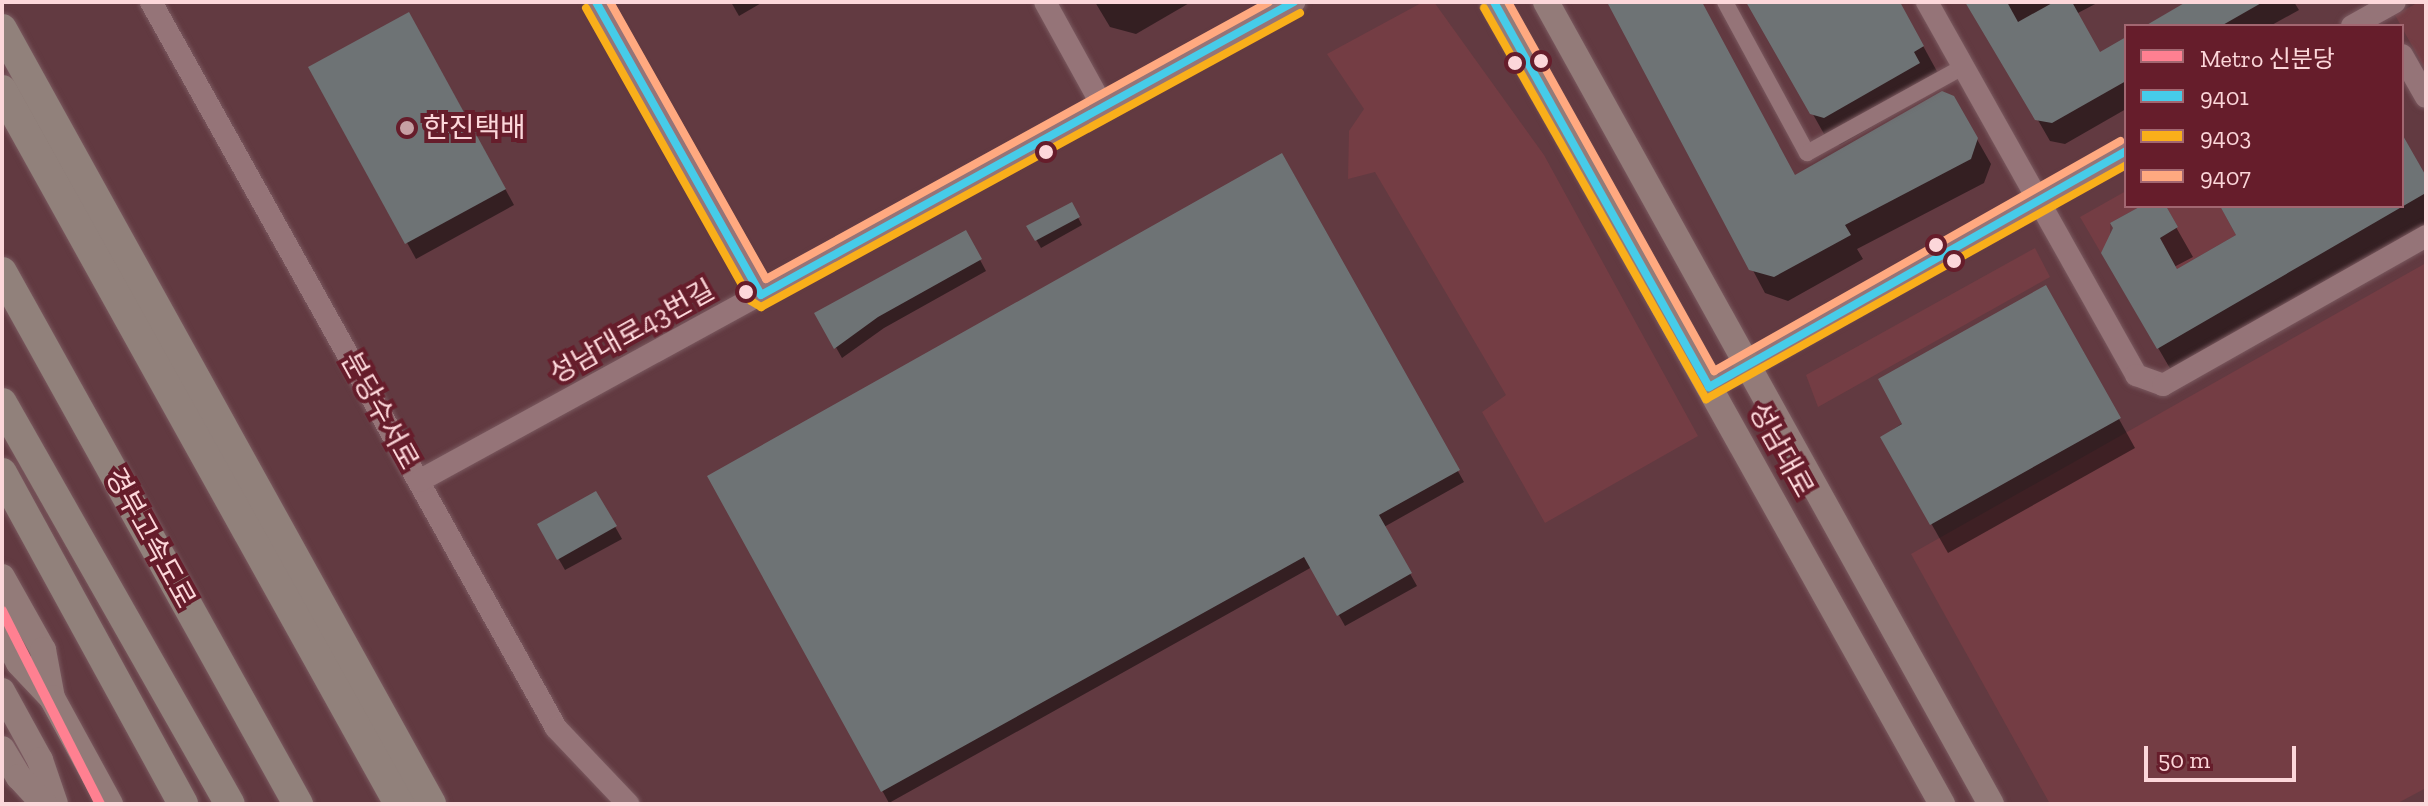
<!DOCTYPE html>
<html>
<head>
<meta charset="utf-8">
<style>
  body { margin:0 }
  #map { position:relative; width:2428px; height:806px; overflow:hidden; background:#623a41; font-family:"Zilla Slab","Noto Sans KR",serif }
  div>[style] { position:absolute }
  .green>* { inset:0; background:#743d44 }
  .shadow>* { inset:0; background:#0007 }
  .building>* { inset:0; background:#6e7375 }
  .roads { filter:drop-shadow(0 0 2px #7a595f) drop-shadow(0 0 2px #7a595f) }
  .street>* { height:16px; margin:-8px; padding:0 8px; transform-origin:8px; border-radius:8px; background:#957478 }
  .secondary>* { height:22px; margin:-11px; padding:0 11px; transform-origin:11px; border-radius:11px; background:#957478 }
  .primary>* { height:26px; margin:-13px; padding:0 13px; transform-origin:13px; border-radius:13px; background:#937b79 }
  .highway>* { height:30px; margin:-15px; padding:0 15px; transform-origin:15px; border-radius:15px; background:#91817b }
  .bus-1>* { height:8px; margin:-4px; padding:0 4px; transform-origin:4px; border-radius:4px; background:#46cce9 }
  .bus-2>* { height:8px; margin:-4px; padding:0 4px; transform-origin:4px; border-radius:4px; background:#f9af1a }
  .bus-3>* { height:8px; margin:-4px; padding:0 4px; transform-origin:4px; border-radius:4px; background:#ffa980 }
  .metro-1>* { height:10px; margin:-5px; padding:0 5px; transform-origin:5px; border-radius:5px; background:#ff8091 }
  .dots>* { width:22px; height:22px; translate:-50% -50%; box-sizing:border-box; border:4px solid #661d2b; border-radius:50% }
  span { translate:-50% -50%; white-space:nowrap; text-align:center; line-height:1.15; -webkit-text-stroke:8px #661d2b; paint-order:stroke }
  .poi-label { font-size:28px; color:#fcd7da }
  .left { translate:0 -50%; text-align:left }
  .street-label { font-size:28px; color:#fcd7da }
  .frame { position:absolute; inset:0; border:4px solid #fcd7da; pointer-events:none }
  .legend { position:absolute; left:2124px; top:24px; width:280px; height:184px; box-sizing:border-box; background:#661d2b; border:2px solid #a26771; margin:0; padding:10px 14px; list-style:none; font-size:24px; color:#fcd7da }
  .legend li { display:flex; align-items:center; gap:16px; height:40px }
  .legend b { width:40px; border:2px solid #a26771 }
  .scale { position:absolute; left:2144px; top:746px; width:152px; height:36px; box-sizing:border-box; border:4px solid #fcd7da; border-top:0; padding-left:10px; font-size:24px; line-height:28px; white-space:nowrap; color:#fcd7da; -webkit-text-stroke:6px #661d2b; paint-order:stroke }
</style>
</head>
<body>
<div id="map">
  <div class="green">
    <div style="clip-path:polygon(1423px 2px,1434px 2px,1544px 155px,1698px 436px,1545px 523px,1482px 412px,1506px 395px,1375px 172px,1348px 179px,1349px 131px,1364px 109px,1327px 54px)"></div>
    <div style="clip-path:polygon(2419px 2px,2426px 2px,2426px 71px,2395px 15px)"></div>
    <div style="clip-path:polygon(2126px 191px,2126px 206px,2141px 206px,2110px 223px,2110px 247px,2101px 253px,2080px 217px)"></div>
    <div style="clip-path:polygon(2166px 206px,2220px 206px,2236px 235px,2177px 269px,2160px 238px,2178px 227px)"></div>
    <div style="clip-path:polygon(2035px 248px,2050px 277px,1818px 407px,1806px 375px)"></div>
    <div style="clip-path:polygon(2426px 263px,2426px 788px,2396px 804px,2050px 804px,1911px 554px)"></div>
  </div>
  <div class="shadow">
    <div style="clip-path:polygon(731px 2px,763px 2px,739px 16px)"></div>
    <div style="clip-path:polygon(1095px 2px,1191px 2px,1136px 34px,1110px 27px)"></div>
    <div style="clip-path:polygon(1610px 2px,1700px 2px,1795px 178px,1953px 97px,1991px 164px,1984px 183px,1857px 249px,1863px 259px,1788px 301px,1765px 293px)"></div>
    <div style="clip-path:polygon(1750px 2px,1899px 2px,1939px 75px,1934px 91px,1840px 145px,1828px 141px)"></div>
    <div style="clip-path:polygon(1970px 2px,2099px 2px,2076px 14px,2099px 54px,2126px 39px,2126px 109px,2065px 144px,2050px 141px)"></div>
    <div style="clip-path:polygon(2190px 2px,2294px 2px,2299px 10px,2270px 26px,2149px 26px)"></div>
    <div style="clip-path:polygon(418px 30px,514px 205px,416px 259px,311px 68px)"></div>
    <div style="clip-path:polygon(2402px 138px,2426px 180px,2426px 231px,2175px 377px,2103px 253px,2146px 206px,2164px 206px,2193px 257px,2174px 267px,2177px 271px,2239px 236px,2222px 206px,2402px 206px)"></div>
    <div style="clip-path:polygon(1281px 156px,1464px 482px,1384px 527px,1417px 586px,1345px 626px,1312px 567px,889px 803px,710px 477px)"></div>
    <div style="clip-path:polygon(1071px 205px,1082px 225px,1041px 248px,1029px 227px)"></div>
    <div style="clip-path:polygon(965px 232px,986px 271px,884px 328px,842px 358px,817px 314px)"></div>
    <div style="clip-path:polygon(2062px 316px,2135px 448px,1948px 553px,1882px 437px)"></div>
    <div style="clip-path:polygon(596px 493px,622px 539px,565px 570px,539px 525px)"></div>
  </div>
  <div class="building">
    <div style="clip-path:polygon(1607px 2px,1702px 2px,1795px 175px,1942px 91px,1954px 96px,1978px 138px,1971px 159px,1845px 225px,1851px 235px,1774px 277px,1749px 270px)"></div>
    <div style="clip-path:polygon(1746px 2px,1900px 2px,1924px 46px,1914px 52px,1920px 63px,1824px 118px,1810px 114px)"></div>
    <div style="clip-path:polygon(1965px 2px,2007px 2px,2018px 22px,2054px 2px,2072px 2px,2100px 52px,2126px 37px,2126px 81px,2052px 123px,2035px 120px)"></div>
    <div style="clip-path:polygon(2186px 2px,2263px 2px,2221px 26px,2145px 26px)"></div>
    <div style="clip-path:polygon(409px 12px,506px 189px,405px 244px,308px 67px)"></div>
    <div style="clip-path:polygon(2402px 134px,2426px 176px,2424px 194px,2157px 349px,2101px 253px,2113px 228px,2110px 223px,2141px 206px,2166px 206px,2178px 227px,2160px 238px,2177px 269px,2236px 235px,2220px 206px,2402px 206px)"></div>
    <div style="clip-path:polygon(1282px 153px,1460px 470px,1379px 515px,1412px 573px,1337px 616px,1304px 557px,881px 792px,707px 476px)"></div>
    <div style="clip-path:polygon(1072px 202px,1080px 217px,1035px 241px,1026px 226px)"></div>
    <div style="clip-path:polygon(966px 230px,982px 259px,878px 317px,834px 349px,814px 313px)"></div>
    <div style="clip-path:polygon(2046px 285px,2121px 418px,1930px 525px,1880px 437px,1902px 424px,1878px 379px)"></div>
    <div style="clip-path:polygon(596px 491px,617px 526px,557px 560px,537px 524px)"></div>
  </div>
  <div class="roads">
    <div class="street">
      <div style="left:1725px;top:2px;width:172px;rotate:61.5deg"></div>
      <div style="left:1807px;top:153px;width:178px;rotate:-28.9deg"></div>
    </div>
    <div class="secondary">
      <div style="left:151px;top:2px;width:831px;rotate:60.84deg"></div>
      <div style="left:556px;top:728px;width:105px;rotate:46.5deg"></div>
      <div style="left:596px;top:2px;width:336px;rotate:60.6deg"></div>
      <div style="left:1045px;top:2px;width:120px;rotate:61.1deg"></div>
      <div style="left:1927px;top:2px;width:428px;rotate:60.7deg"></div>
      <div style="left:2136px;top:375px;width:29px;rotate:20deg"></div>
      <div style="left:2163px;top:385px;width:302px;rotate:-29.5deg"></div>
      <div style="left:2352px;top:26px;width:49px;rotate:-29.2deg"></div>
      <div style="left:2402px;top:55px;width:48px;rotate:60.3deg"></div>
      <div style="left:1709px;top:387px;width:479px;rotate:-29.5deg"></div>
      <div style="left:419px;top:481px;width:998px;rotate:-28.7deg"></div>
    </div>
    <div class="primary">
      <div style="left:1494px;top:2px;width:919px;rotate:60.81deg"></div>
      <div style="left:1546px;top:2px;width:917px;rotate:60.98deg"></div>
      <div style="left:2px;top:577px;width:84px;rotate:60.7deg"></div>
      <div style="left:43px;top:650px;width:49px;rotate:79.4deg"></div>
      <div style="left:2px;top:632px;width:35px;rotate:61deg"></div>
      <div style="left:19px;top:663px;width:48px;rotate:46.7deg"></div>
      <div style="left:52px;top:698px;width:121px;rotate:61.3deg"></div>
      <div style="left:2px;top:691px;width:79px;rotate:61.2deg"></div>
      <div style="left:40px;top:760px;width:46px;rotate:71.2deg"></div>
      <div style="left:2px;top:749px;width:33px;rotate:59deg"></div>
      <div style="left:19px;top:777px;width:37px;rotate:47deg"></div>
    </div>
    <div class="highway">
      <div style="left:2px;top:29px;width:886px;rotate:61.03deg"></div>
      <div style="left:2px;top:90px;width:817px;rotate:60.92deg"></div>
      <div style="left:2px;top:272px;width:609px;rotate:60.91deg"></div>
      <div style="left:2px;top:403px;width:461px;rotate:60.4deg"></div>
      <div style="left:2px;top:473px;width:377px;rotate:61.3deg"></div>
    </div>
  </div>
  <div class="bus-1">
    <div style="left:596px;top:2px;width:336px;rotate:60.6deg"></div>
    <div style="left:761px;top:295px;width:608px;rotate:-28.8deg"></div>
    <div style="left:1494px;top:2px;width:441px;rotate:60.8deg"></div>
    <div style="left:1709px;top:387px;width:479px;rotate:-29.5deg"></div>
  </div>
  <div class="bus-2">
    <div style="left:586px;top:8px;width:336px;rotate:60.6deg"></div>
    <div style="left:751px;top:301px;width:12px;rotate:31deg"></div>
    <div style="left:761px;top:307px;width:614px;rotate:-28.61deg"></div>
    <div style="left:1484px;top:8px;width:450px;rotate:60.4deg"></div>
    <div style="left:1706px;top:399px;width:481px;rotate:-29.1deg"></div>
  </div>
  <div class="bus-3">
    <div style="left:610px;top:2px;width:318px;rotate:60.6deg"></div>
    <div style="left:766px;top:279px;width:574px;rotate:-28.84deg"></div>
    <div style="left:1508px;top:2px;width:423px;rotate:60.8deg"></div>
    <div style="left:1714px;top:371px;width:467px;rotate:-29.5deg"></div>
  </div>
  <div class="metro-1">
    <div style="left:2px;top:611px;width:216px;rotate:63.1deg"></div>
  </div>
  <div class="dots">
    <div style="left:1541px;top:61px;background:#fcd7da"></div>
    <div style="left:1515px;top:63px;background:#fcd7da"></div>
    <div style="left:407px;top:128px;background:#c6a0a4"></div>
    <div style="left:1046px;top:152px;background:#fcd7da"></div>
    <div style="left:1936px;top:245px;background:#fcd7da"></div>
    <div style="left:1954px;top:261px;background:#fcd7da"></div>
    <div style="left:746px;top:292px;background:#fcd7da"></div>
  </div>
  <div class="poi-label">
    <span class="left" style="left:423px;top:128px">한진택배</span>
  </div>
  <div class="street-label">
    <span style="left:632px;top:332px;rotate:-29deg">성남대로43번길</span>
    <span style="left:380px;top:411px;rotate:61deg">분당수서로</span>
    <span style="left:1781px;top:450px;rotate:61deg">성남대로</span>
    <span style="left:150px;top:538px;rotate:61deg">경부고속도로</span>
  </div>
  <div class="frame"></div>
  <ul class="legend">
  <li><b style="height:10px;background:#ff8091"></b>Metro 신분당</li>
  <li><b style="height:10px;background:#46cce9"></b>9401</li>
  <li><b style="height:10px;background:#f9af1a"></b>9403</li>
  <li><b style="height:10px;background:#ffa980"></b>9407</li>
  </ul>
  <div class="scale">50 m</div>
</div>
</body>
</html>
